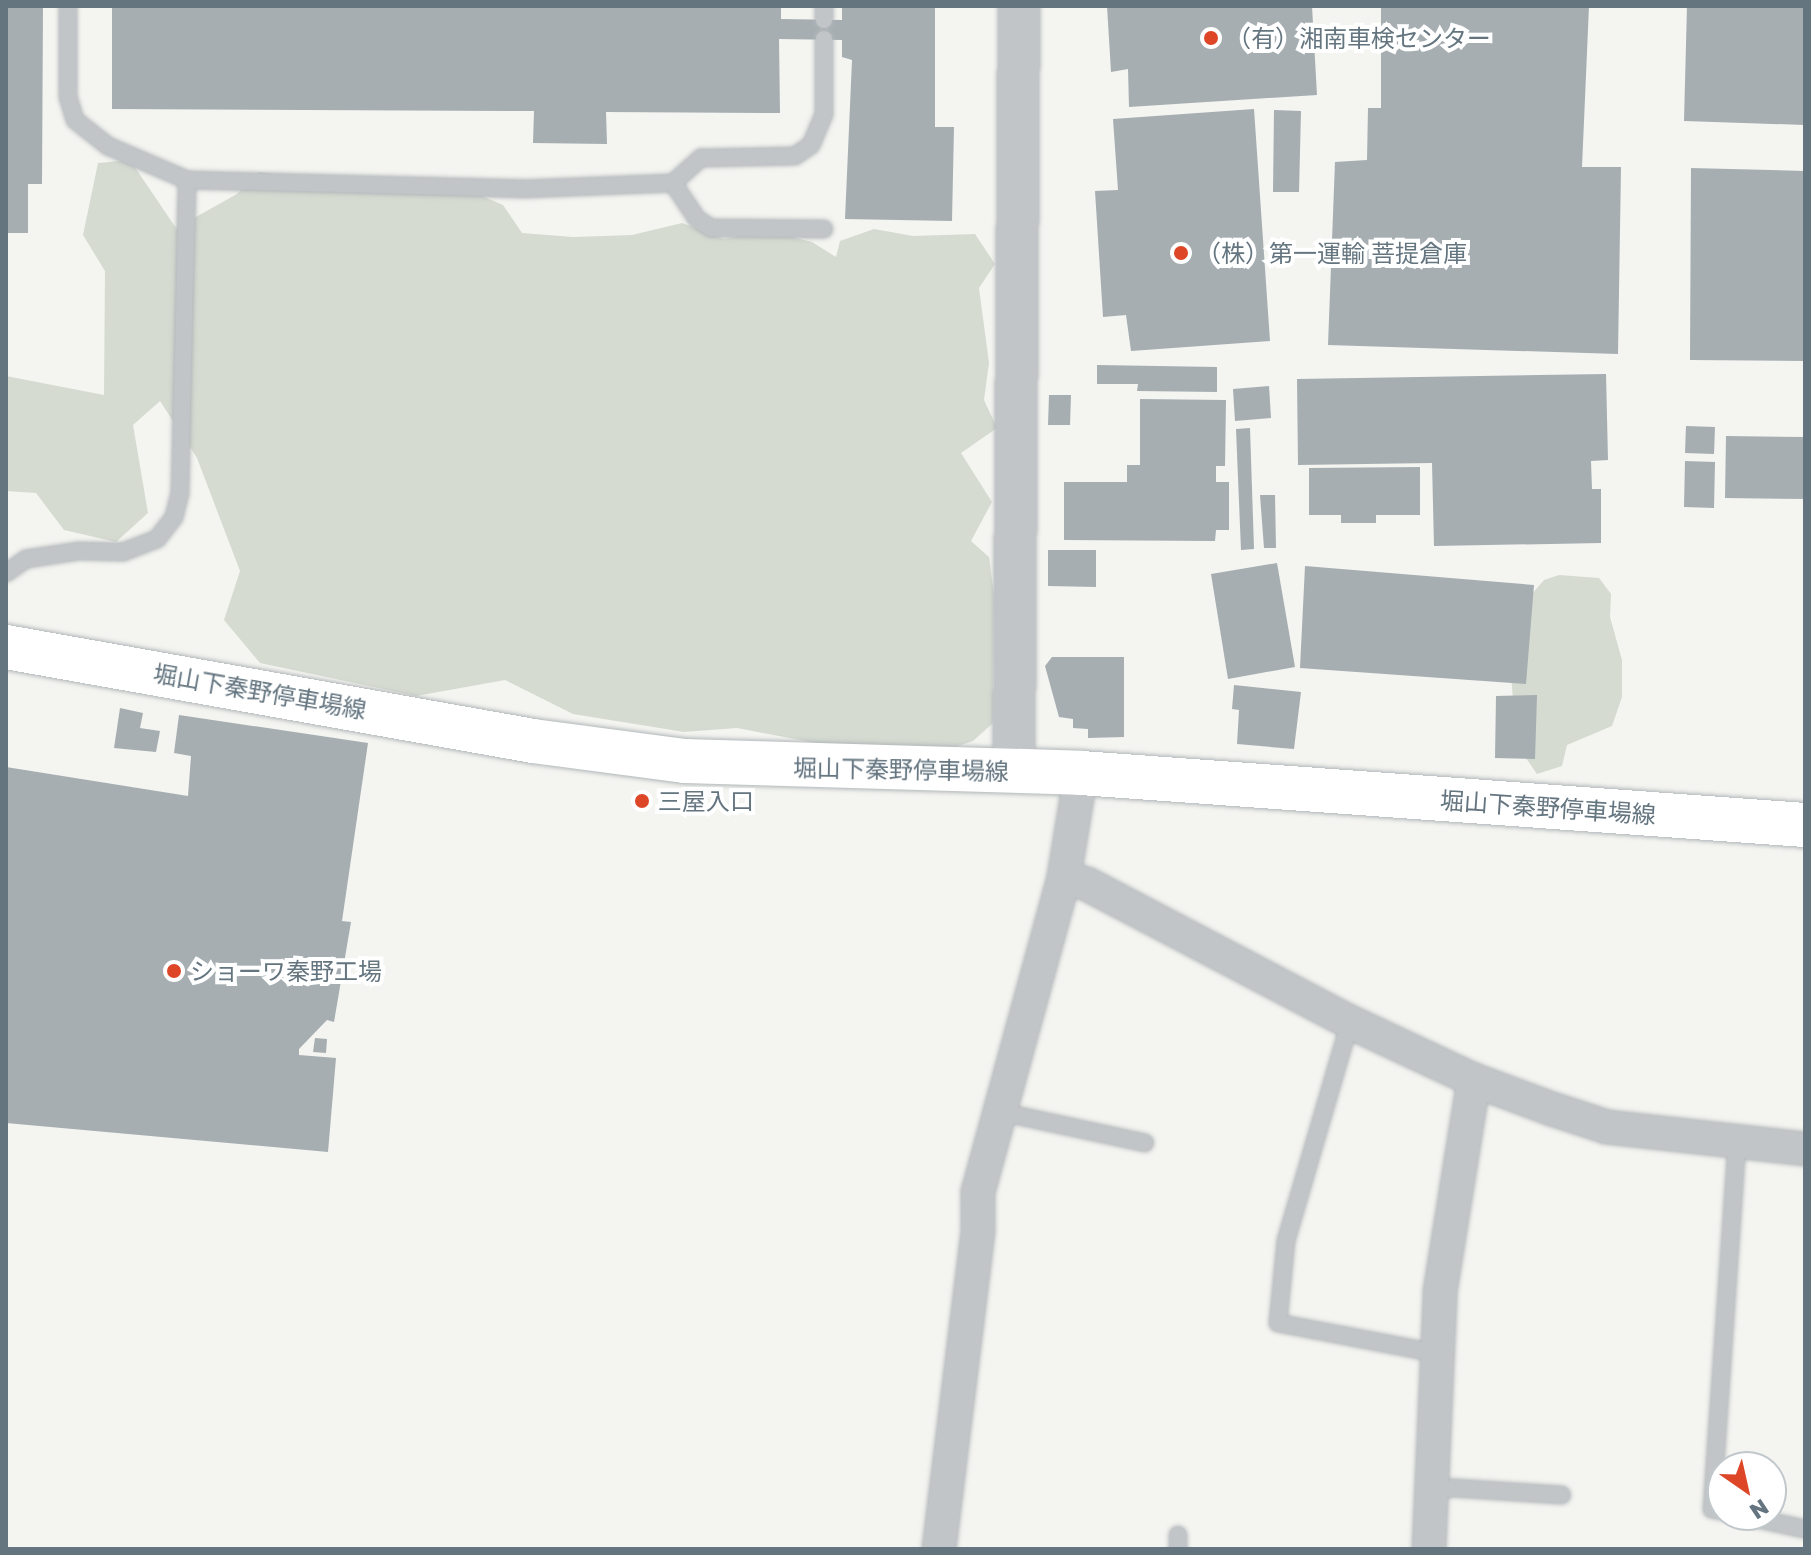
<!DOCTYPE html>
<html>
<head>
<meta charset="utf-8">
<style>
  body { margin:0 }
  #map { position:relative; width:1811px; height:1555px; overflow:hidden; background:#f4f4f0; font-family:"Golos Text","Noto Sans JP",sans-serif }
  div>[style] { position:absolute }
  .green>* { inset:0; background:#d5dbd1 }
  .building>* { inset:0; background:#a6aeb2 }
  .roads { filter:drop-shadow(0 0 2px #b2b7ba) drop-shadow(0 0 2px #b2b7ba) }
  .service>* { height:16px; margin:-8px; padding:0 8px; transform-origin:8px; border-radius:8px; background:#c2c5c8 }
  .minor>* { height:32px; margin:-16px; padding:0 16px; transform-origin:16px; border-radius:16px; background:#c2c5c8 }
  .tertiary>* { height:40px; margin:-20px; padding:0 20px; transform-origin:20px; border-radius:20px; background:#c2c5c8 }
  .secondary>* { height:44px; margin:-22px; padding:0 22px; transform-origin:22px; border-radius:22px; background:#fff }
  .dots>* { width:22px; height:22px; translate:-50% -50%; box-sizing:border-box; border:4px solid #fff; border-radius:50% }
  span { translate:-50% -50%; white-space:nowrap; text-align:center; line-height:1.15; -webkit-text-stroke:8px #fff; paint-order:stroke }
  .poi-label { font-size:24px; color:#647580 }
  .left { translate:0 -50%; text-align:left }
  .street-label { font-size:24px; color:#647580 }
  .frame { position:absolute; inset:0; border:8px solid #647580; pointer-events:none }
  .north { position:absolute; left:1707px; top:1451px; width:80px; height:80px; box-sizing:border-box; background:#fff; border:2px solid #c1c8cc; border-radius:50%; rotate:146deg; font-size:22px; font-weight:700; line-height:32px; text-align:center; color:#647580 }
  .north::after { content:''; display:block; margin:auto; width:28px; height:36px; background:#dd4627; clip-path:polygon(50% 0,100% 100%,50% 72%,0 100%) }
</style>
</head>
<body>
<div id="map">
  <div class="green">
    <div style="clip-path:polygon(130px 160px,176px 228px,237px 194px,259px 172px,331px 182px,456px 185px,503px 205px,522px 233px,573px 237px,632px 235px,682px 223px,724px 239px,768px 231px,812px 242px,836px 257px,840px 241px,874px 229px,913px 236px,975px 234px,995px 264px,979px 288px,989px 363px,984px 400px,997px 428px,961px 453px,992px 502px,971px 541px,989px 557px,994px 595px,993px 723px,973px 741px,938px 753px,826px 745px,737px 728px,684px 732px,573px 714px,505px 680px,416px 696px,260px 663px,224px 620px,240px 571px,197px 458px,160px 401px,133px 425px,148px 513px,116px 542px,64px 530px,36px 493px,6px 491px,6px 376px,104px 395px,105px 271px,83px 235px,98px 163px)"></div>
    <div style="clip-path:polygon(1559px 575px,1599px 578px,1611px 594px,1610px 617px,1622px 660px,1622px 697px,1612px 726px,1567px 745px,1562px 766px,1537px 774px,1517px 745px,1511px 676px,1519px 609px,1544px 580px)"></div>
  </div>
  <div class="building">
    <div style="clip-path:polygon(6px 6px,43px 6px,42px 184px,28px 184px,28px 233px,6px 233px)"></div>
    <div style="clip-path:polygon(112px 6px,781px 6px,781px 19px,842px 20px,842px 6px,935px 6px,935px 127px,954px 127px,952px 221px,845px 219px,852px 60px,842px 57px,842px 40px,779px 39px,780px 113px,606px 112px,607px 144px,533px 143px,534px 111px,112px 109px)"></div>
    <div style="clip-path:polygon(1107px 6px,1312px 6px,1317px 95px,1129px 107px,1128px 69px,1111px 72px)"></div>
    <div style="clip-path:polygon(1381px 6px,1589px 6px,1582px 167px,1621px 167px,1618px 354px,1328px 345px,1335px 162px,1367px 160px,1368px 108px,1381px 108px)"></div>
    <div style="clip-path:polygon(1687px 6px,1805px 6px,1805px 125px,1684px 121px)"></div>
    <div style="clip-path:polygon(1254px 109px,1270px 341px,1131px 351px,1126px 315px,1103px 317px,1095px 191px,1118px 190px,1113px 119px)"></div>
    <div style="clip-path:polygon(1274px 110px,1301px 111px,1299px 192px,1273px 192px)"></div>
    <div style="clip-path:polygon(1691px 168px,1805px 171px,1805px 361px,1690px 360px)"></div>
    <div style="clip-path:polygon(1097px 365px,1217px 367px,1217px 392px,1137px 391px,1138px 384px,1097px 384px)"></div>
    <div style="clip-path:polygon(1606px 374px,1608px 460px,1591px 461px,1592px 489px,1601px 489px,1601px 543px,1434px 546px,1432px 463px,1298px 465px,1297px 379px)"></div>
    <div style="clip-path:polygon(1269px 386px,1271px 418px,1235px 421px,1233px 389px)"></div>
    <div style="clip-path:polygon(1049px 395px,1071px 395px,1070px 425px,1048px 425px)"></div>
    <div style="clip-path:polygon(1140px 399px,1226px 400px,1225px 466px,1216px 466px,1216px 482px,1229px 482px,1229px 530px,1216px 530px,1215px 541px,1064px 540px,1064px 482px,1127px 482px,1127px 465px,1140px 465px)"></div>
    <div style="clip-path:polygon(1686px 426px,1715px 427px,1714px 454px,1685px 453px)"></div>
    <div style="clip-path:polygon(1250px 428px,1254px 549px,1241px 550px,1236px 429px)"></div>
    <div style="clip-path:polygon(1726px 436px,1805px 437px,1805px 499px,1725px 498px)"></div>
    <div style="clip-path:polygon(1685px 461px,1715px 462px,1714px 508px,1684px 507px)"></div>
    <div style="clip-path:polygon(1420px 467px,1420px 515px,1376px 515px,1376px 523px,1341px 523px,1341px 515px,1309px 515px,1309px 468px)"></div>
    <div style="clip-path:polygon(1260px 495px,1275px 495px,1276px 548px,1264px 548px)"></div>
    <div style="clip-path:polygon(1048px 550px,1096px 550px,1096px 587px,1048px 586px)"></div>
    <div style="clip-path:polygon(1277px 563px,1295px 667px,1228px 679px,1211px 574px)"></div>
    <div style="clip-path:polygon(1305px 566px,1534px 585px,1526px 684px,1300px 668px)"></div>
    <div style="clip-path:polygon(1052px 657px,1124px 657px,1124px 737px,1088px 738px,1088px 729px,1073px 728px,1073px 719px,1059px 717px,1045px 666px)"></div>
    <div style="clip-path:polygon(1234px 685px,1301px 692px,1294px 749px,1237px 744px,1239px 710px,1232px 709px)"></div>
    <div style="clip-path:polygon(1537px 695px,1535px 759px,1495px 758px,1496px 696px)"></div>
    <div style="clip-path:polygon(120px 708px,143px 713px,140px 728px,160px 731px,156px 752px,114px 748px)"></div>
    <div style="clip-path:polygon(179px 715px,368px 743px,342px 921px,351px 922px,334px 1022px,327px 1020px,299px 1049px,299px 1055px,336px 1058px,328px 1152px,6px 1123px,6px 767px,188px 796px,191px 756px,174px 753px)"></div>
    <div style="clip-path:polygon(315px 1038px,327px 1039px,326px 1053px,313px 1052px)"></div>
  </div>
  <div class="roads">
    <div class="service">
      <div style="left:68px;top:6px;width:91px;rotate:90deg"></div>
      <div style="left:68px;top:97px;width:24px;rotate:73deg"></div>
      <div style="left:75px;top:120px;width:42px;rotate:38.2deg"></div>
      <div style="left:108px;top:146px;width:86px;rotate:23.3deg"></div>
      <div style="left:187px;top:180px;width:336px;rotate:1.5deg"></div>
      <div style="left:523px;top:189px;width:150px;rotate:-2.3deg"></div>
      <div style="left:673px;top:183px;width:38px;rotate:-42deg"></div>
      <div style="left:701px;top:158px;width:94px;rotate:-1.2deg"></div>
      <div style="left:795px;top:156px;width:19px;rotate:-35deg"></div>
      <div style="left:811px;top:145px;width:34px;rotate:-67deg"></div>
      <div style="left:824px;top:114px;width:75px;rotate:-90deg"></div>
      <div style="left:824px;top:20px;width:14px;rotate:-90deg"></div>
      <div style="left:673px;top:183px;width:43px;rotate:56.3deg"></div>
      <div style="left:697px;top:219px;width:17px;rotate:33deg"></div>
      <div style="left:711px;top:228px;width:113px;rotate:0.5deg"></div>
      <div style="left:6px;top:573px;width:24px;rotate:-35deg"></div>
      <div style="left:26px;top:559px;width:54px;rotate:-8.6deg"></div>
      <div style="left:79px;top:551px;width:44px;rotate:1.3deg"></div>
      <div style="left:123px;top:552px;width:36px;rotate:-21deg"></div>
      <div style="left:157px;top:539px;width:28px;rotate:-52deg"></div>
      <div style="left:174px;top:517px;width:25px;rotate:-76deg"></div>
      <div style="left:180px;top:493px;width:313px;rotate:-88.7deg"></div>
      <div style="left:1350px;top:1022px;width:228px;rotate:106.3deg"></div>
      <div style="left:1286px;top:1241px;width:82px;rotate:95.6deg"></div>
      <div style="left:1278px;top:1323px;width:161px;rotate:10.8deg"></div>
      <div style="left:1001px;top:1112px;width:147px;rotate:12.1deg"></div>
      <div style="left:1428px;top:1492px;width:26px;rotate:-9deg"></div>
      <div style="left:1454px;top:1488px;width:108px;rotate:3.7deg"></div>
      <div style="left:1723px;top:1511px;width:11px;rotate:-170deg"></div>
      <div style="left:1712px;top:1509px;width:365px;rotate:-86.1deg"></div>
      <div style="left:1740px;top:1515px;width:66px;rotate:12.2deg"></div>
      <div style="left:1178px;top:1549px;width:14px;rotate:-90deg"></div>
    </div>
    <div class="minor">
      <div style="left:1064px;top:877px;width:24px;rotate:17deg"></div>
      <div style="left:1087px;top:884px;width:297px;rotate:27.7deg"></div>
      <div style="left:1350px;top:1022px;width:137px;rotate:25.1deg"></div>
      <div style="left:1474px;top:1080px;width:83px;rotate:20.4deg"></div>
      <div style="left:1552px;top:1109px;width:58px;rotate:18.1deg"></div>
      <div style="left:1607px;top:1127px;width:199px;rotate:6.3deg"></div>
      <div style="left:939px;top:1549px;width:321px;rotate:-83deg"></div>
      <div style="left:978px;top:1230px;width:38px;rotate:-90deg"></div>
      <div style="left:978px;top:1192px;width:327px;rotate:-74.7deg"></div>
      <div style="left:1064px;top:877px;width:105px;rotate:-80.7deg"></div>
      <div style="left:1429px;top:1549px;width:257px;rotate:-87.5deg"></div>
      <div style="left:1440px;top:1292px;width:215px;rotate:-80.9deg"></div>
    </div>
    <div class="tertiary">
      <div style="left:1014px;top:770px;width:764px;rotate:-89.63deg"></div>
    </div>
    <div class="secondary">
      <div style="left:6px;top:647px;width:535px;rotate:10.11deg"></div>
      <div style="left:533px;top:741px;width:153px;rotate:7.5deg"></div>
      <div style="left:685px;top:761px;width:396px;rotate:1.7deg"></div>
      <div style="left:1081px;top:773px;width:726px;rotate:4.11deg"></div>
    </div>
  </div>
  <div class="dots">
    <div style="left:1211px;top:38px;background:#dd4627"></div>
    <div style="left:1181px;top:253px;background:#dd4627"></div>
    <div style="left:642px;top:801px;background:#dd4627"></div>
    <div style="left:174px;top:971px;background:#dd4627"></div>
  </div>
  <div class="poi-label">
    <span class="left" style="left:1227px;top:38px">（有）湘南車検センター</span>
    <span class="left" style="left:1197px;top:253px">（株）第一運輸 菩提倉庫</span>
    <span class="left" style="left:658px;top:801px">三屋入口</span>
    <span class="left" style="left:190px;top:971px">ショーワ秦野工場</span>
  </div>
  <div class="street-label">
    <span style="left:260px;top:691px;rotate:10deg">堀山下秦野停車場線</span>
    <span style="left:901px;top:769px;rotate:1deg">堀山下秦野停車場線</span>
    <span style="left:1548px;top:807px;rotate:4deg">堀山下秦野停車場線</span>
  </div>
  <div class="frame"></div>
  <div class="north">N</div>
</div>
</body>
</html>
